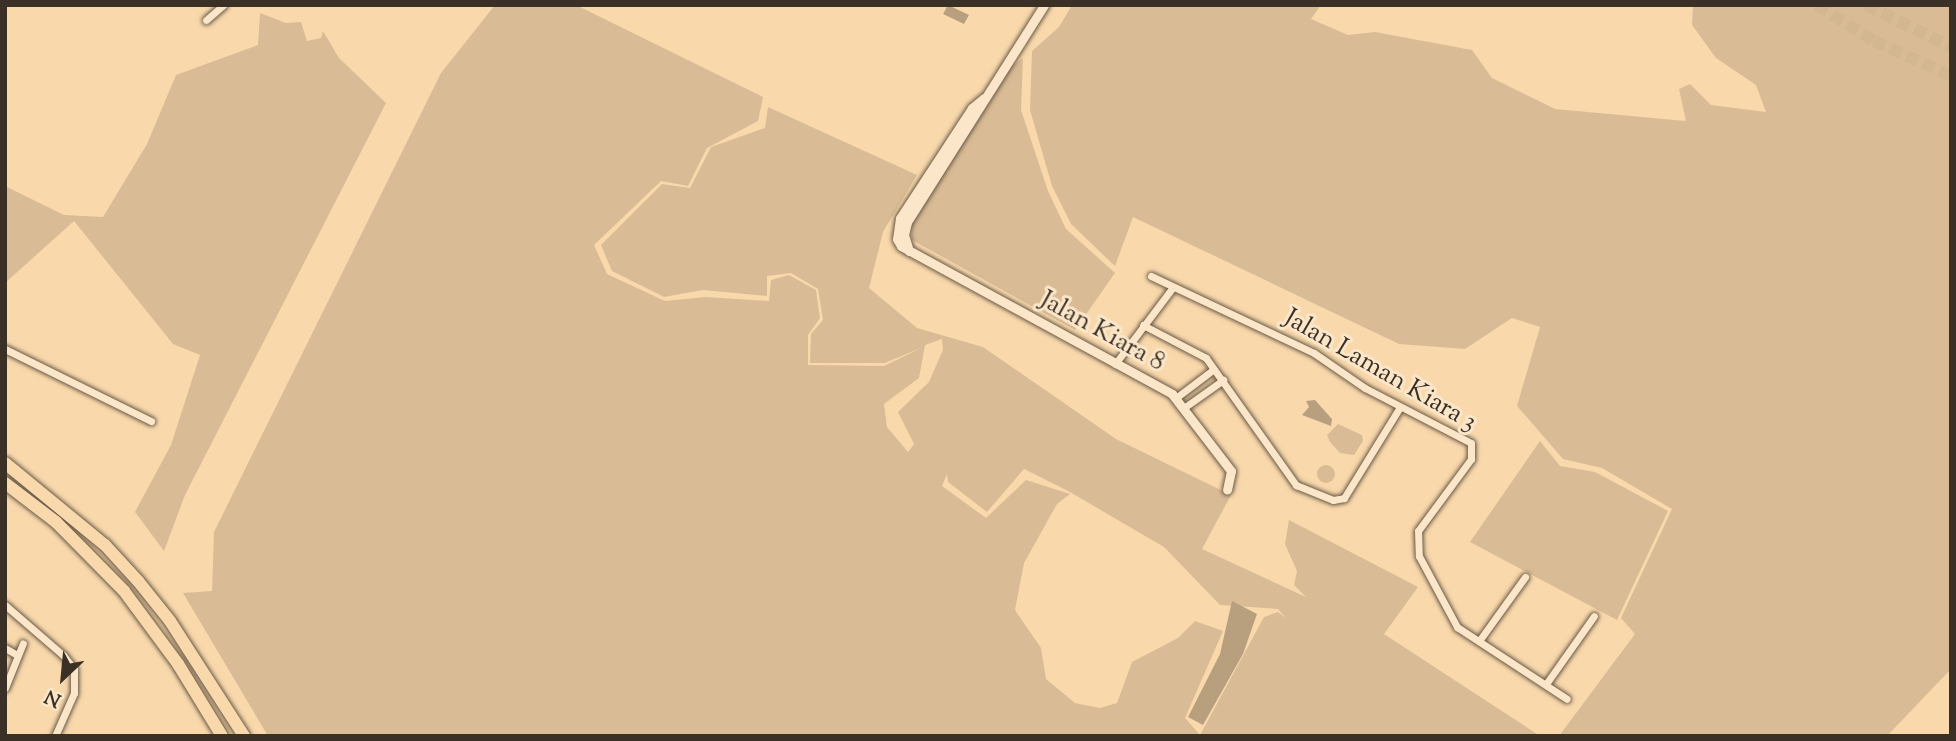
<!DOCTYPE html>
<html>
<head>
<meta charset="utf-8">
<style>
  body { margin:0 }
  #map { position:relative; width:1956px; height:741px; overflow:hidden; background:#f9d9ac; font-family:"Sorts Mill Goudy",serif }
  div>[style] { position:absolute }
  .green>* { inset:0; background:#d9bc95 }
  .round { border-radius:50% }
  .water>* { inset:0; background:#b8a07e }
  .motorway-tunnel>* { height:12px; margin-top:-6px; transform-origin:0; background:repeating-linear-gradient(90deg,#d3b791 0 12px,transparent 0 18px) }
  .roads { filter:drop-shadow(0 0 2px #6a5a47) drop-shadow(0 0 2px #6a5a47) }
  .minor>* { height:7px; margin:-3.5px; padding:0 3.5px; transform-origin:3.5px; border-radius:3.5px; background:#fbe6c9 }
  .tertiary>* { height:9px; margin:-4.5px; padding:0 4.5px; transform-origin:4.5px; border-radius:4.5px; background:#fbe6c9 }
  .motorway>* { height:12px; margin:-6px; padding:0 6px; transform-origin:6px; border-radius:6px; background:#f9d9ac }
  span { translate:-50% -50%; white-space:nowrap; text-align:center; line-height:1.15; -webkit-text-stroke:6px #fbe6c9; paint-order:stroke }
  .street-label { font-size:26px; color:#3b3025 }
  .frame { position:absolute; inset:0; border:7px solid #3b3025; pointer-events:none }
  .north { position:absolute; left:28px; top:643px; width:70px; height:70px; -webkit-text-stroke:5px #fbe6c9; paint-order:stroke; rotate:206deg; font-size:19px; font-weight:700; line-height:28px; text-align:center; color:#3b3025 }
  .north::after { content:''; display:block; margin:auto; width:24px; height:32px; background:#3b3025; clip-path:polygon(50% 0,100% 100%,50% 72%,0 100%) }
</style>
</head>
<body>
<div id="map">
  <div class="green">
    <div style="clip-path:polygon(evenodd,495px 5px,576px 5px,763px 97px,758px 121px,707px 148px,688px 186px,661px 181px,594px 245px,607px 274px,665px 301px,705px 297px,769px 301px,771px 280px,789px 275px,816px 290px,820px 318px,808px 335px,808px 365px,884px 366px,923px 347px,885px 363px,810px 363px,811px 334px,823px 320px,818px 289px,791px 273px,767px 276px,767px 296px,703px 290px,664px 297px,612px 271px,601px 245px,662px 184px,690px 188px,711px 147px,765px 128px,768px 107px,917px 175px,883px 232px,869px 288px,917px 328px,983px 347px,1116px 439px,1231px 495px,1202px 549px,1306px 597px,1294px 585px,1297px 571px,1285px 544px,1289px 520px,1418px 587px,1384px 634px,1540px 736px,268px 736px,183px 593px,212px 591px,214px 532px,441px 73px,495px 5px,942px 339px,943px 350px,929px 382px,898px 412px,914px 444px,908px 452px,887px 427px,884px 404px,919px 378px,925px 345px,942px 339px,495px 5px,1024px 469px,1070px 492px,1164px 547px,1220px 605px,1278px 609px,1286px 618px,1278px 612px,1264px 617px,1200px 735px,1185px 718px,1223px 631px,1195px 621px,1178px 638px,1132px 662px,1117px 703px,1100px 708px,1075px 703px,1046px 679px,1041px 648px,1015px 610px,1024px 563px,1057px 504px,1070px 494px,1026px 480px,986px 518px,942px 486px,947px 474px,948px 482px,987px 512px,1024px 469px)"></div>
    <div style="clip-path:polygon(1072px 5px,1321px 5px,1311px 19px,1348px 35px,1375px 32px,1472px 50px,1492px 78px,1555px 109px,1686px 121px,1679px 89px,1690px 84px,1711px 105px,1766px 112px,1756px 85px,1716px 58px,1692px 25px,1693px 5px,1951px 5px,1951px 669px,1887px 736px,1559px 736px,1635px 634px,1621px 618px,1672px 509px,1602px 468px,1563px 459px,1517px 406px,1540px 327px,1512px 318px,1465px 349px,1399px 344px,1133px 217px,1115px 266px,1071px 224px,1052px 186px,1030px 110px,1032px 51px,1059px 27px)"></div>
    <div style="clip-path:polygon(260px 13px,286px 23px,301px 22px,307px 41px,321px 38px,323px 31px,339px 58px,386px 103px,185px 495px,164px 551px,135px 512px,171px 445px,200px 355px,173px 344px,74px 221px,5px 283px,5px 186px,64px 215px,103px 217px,147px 144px,176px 75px,258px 45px)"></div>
    <div style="clip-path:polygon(1023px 58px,1021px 110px,1048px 191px,1066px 229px,1115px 273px,1075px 330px,912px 240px,911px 218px,1007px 70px)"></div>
    <div style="clip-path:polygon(1338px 424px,1362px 435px,1363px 441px,1354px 455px,1340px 453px,1330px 442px,1327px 435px)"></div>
    <div style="clip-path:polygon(1540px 441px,1560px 466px,1595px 472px,1668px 511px,1617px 620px,1470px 542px)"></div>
    <div class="round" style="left:1317px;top:465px;width:18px;height:18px"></div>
  </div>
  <div class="water">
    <div style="clip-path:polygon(948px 5px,969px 15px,964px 24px,943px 14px)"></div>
    <div style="clip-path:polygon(1315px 400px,1332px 419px,1331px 426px,1302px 415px,1309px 407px,1306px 401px)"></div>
    <div style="clip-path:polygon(1232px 601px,1257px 614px,1243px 654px,1203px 725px,1188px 717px,1220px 654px)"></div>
  </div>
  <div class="motorway-tunnel">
    <div style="left:1817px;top:5px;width:67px;rotate:32.3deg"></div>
    <div style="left:1874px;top:41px;width:85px;rotate:24.4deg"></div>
    <div style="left:1866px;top:5px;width:95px;rotate:26.3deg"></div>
  </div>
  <div class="roads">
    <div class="minor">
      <div style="left:206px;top:20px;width:23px;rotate:-41deg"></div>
      <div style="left:1151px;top:276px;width:180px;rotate:25.3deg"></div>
      <div style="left:1314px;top:353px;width:62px;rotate:34.5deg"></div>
      <div style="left:1365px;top:388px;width:119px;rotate:27.4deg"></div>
      <div style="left:1471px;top:443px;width:16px;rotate:90deg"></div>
      <div style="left:1471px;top:459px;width:89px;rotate:126.4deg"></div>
      <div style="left:1418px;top:531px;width:25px;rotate:88deg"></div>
      <div style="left:1419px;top:556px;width:81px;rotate:61.8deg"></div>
      <div style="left:1457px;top:627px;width:131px;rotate:33.2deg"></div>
      <div style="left:1143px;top:325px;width:71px;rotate:27.6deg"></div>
      <div style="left:1206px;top:358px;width:156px;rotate:54.7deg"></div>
      <div style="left:1296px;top:485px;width:40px;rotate:22deg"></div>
      <div style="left:1333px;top:500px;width:11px;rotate:-10deg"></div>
      <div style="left:1344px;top:498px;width:107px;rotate:-58.4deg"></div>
      <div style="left:5px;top:349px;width:163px;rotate:26.3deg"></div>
      <div style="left:1115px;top:364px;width:96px;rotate:-53deg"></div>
      <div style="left:1177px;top:397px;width:46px;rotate:-37.1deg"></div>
      <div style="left:1185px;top:407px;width:47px;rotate:-35.4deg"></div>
      <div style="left:5px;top:605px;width:77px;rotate:40.8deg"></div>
      <div style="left:63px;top:655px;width:18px;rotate:52deg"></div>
      <div style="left:74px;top:669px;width:24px;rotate:90deg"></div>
      <div style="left:74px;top:693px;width:47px;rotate:113.8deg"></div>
      <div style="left:1479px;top:641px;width:79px;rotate:-54.3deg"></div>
      <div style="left:5px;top:648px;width:14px;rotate:30deg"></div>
      <div style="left:1546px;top:684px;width:83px;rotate:-54.8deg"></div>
      <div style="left:5px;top:688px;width:48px;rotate:-68.2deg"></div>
    </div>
    <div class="tertiary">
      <div style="left:984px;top:98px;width:16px;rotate:140deg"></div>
      <div style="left:972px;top:108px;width:131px;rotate:123.2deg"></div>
      <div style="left:900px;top:218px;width:21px;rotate:98deg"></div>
      <div style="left:897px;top:239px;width:8px;rotate:60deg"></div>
      <div style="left:901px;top:246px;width:309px;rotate:28.6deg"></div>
      <div style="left:1172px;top:394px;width:97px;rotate:52.5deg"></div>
      <div style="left:1231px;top:471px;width:19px;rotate:102deg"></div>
      <div style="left:909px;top:251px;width:17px;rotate:-107deg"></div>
      <div style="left:904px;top:235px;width:13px;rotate:-77deg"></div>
      <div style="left:907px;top:222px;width:257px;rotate:-57.7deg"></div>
    </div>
    <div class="motorway">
      <div style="left:5px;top:463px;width:129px;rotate:39.4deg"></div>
      <div style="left:105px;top:545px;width:49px;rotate:47.5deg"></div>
      <div style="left:138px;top:581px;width:51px;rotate:51.3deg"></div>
      <div style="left:170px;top:621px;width:137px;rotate:57.2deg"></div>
      <div style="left:5px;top:483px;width:64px;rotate:37.4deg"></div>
      <div style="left:56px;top:522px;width:97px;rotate:45.4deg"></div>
      <div style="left:124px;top:591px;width:91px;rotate:53.5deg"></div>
      <div style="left:178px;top:664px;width:84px;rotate:58.6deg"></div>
    </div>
  </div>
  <div class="street-label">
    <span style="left:1102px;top:332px;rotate:29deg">Jalan Kiara 8</span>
    <span style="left:1380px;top:371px;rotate:30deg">Jalan Laman Kiara 3</span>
  </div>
  <div class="frame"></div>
  <div class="north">N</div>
</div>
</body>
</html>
